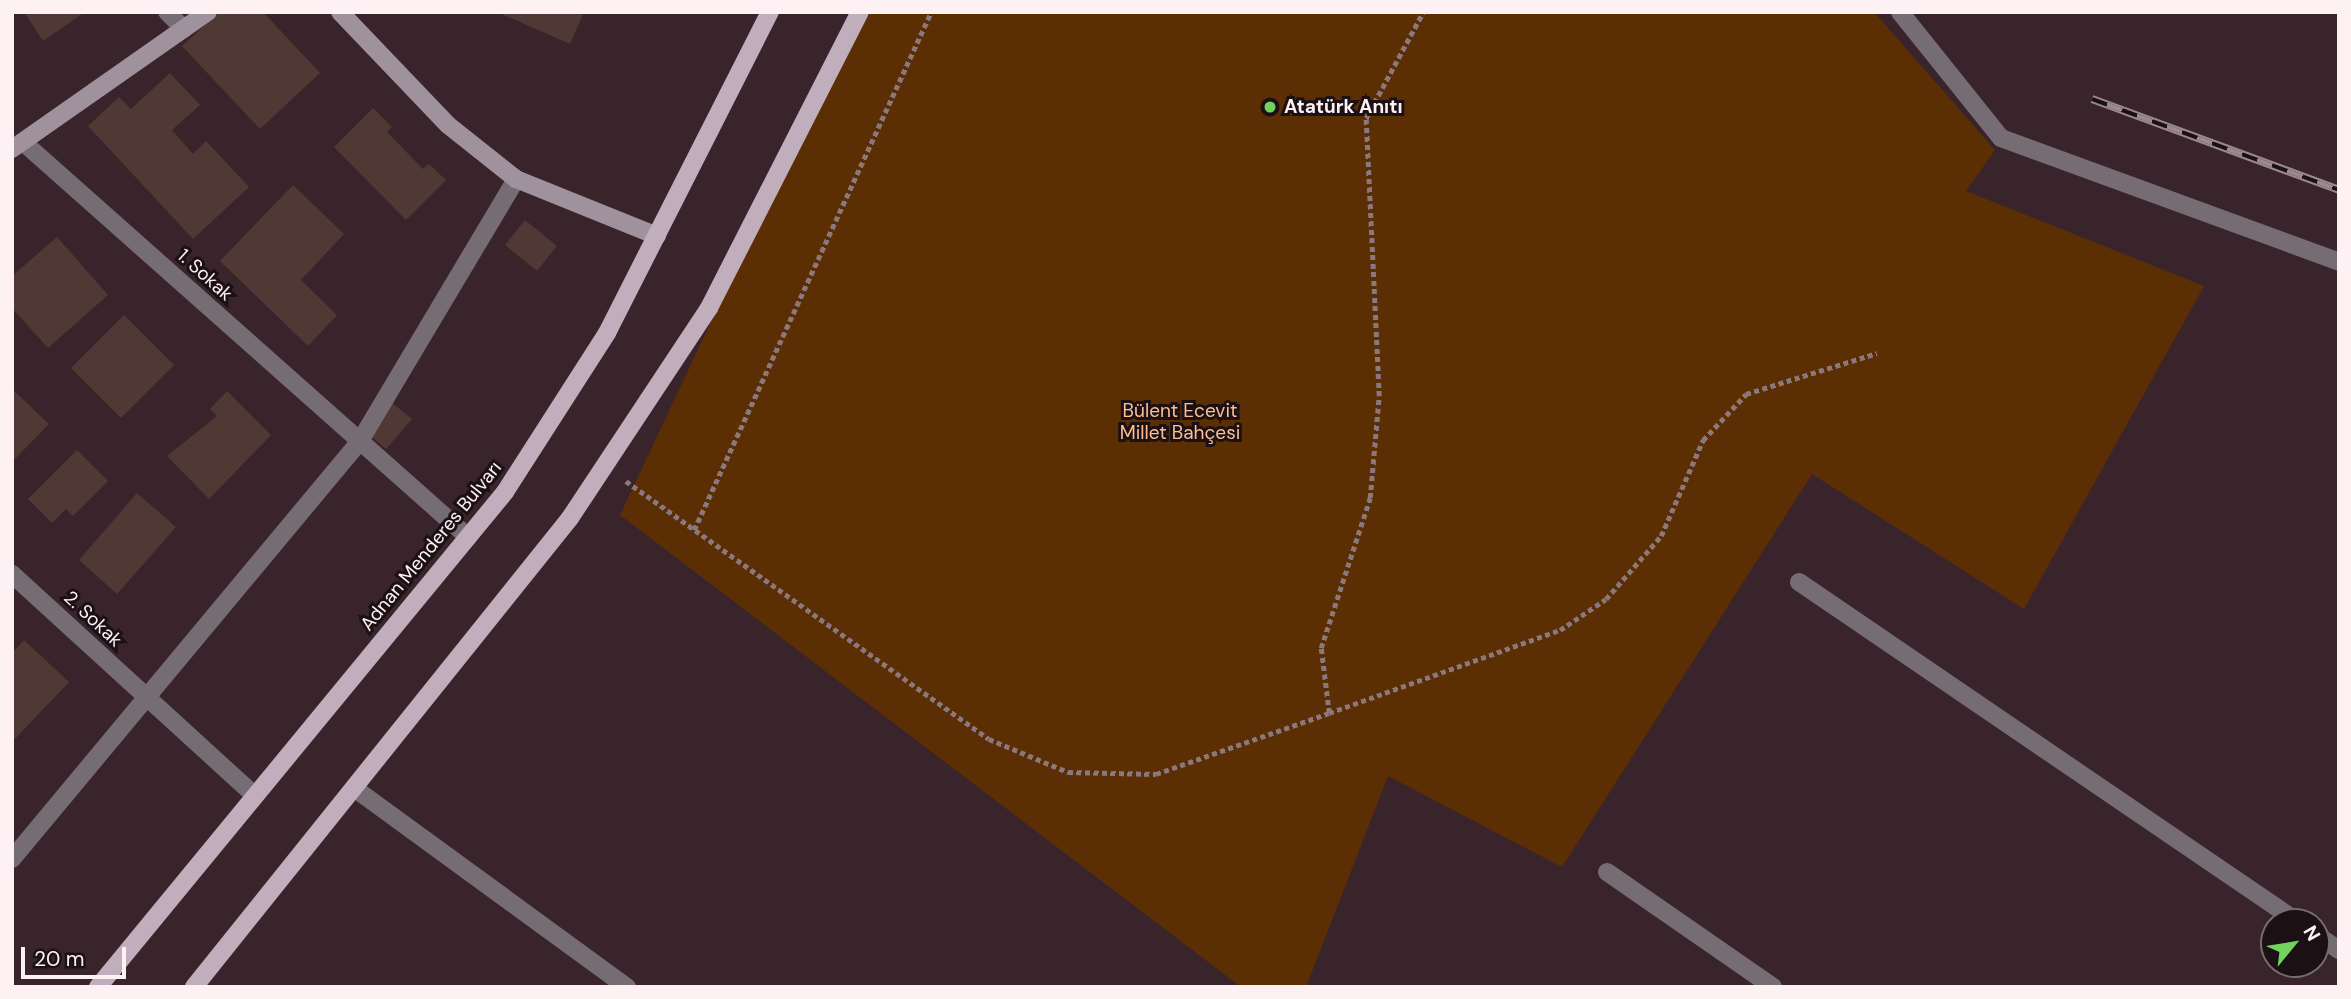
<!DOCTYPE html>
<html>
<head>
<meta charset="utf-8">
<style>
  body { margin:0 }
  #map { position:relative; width:2351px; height:999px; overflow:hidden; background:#3a242b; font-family:"DM Sans",sans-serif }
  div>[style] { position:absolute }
  .green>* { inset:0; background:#5c2e04 }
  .building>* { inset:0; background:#503834 }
  .path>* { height:4.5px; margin-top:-2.25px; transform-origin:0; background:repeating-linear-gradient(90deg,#8a787d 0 5px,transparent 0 8.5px) }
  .lane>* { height:18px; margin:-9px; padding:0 9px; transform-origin:9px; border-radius:9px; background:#766d74 }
  .street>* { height:18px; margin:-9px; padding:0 9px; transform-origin:9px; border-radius:9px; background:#766d74 }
  .secondary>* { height:18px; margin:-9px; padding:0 9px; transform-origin:9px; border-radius:9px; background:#a0929d }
  .primary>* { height:18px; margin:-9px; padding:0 9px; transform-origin:9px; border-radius:9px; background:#c1aebd }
  .rail>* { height:8px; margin-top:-4px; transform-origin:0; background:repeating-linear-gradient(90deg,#1b1114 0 16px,#9a898e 0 32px); box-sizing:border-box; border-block:2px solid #9a898e }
  .dots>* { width:19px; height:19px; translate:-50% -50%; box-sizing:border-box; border:4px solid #1b1114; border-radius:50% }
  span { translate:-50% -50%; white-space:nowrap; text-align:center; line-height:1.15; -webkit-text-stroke:6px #1b1114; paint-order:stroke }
  .poi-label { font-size:19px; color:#fef1f4; font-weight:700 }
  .left { translate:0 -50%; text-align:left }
  .street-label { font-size:19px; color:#fef1f4 }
  .park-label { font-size:19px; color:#fdbf93 }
  .frame { position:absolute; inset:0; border:14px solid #fef1f4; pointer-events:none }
  .north { position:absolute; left:2260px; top:908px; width:70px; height:70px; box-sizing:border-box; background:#1b1114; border:2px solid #766b6e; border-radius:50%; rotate:60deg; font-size:19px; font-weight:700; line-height:28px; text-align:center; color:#fef1f4 }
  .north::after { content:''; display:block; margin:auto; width:24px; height:32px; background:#71d35e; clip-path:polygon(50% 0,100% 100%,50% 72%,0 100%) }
  .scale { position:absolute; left:21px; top:947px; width:105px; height:32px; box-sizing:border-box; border:4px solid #fef1f4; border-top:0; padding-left:9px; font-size:21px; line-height:24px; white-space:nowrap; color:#fef1f4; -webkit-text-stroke:5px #1b1114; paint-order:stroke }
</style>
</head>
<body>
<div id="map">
  <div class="green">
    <div style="clip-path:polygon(857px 12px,1874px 12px,1995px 150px,1966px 191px,2204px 286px,2024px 609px,1812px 474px,1562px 867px,1388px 776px,1306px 987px,1241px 987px,620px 515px)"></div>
  </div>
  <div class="building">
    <div style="clip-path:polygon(24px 12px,85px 12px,43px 41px)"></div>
    <div style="clip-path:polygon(219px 12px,263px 12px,320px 73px,260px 129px,182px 46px)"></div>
    <div style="clip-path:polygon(497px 12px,584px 12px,570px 44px)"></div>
    <div style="clip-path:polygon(170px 73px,200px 105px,172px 130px,193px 154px,206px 141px,249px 187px,193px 239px,88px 126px,119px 97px,131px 109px)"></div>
    <div style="clip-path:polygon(373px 108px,392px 127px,387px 132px,423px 169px,429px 164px,446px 180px,406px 220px,334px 147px)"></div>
    <div style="clip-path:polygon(293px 185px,344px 234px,301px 280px,337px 315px,308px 346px,220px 261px)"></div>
    <div style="clip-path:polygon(525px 220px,557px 246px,537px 271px,505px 245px)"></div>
    <div style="clip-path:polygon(57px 237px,108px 295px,48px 348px,12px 308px,12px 276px)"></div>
    <div style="clip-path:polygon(124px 315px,174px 365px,121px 418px,71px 368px)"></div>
    <div style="clip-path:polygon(12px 389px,49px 424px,12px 462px)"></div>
    <div style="clip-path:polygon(227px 391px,271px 435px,209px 499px,167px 456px,217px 416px,210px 409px)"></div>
    <div style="clip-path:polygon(391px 402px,412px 419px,386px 449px,366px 432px)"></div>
    <div style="clip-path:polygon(77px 450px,108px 481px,73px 516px,66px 509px,52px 523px,28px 499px)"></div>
    <div style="clip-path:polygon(137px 493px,176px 527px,117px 594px,79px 560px)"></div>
    <div style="clip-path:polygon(24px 640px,69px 682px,12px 742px,12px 653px)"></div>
  </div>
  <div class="path">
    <div style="left:626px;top:481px;width:445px;rotate:35.4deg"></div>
    <div style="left:989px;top:739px;width:86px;rotate:22.7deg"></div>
    <div style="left:1068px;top:772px;width:88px;rotate:1.3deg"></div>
    <div style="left:1156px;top:774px;width:183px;rotate:-19.4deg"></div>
    <div style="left:1329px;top:713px;width:65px;rotate:-97deg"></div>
    <div style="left:1321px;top:648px;width:158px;rotate:-71.9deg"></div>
    <div style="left:1370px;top:498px;width:102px;rotate:-85deg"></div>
    <div style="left:1379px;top:396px;width:278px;rotate:-92.7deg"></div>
    <div style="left:1366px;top:118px;width:120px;rotate:-61.7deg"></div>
    <div style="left:694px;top:530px;width:570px;rotate:-65.41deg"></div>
    <div style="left:1329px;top:713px;width:245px;rotate:-19.8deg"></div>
    <div style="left:1560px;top:630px;width:55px;rotate:-34deg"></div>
    <div style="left:1606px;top:599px;width:84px;rotate:-48.9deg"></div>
    <div style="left:1661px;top:536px;width:105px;rotate:-66.4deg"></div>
    <div style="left:1703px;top:440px;width:63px;rotate:-46.9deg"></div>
    <div style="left:1746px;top:394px;width:137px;rotate:-17.4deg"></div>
  </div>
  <div class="lane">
    <div style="left:1900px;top:12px;width:161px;rotate:51.3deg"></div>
    <div style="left:2001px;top:138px;width:360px;rotate:20.1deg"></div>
    <div style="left:1799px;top:582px;width:604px;rotate:34.27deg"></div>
    <div style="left:354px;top:788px;width:338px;rotate:36.1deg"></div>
    <div style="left:1607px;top:872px;width:202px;rotate:34.7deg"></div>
    <div style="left:2316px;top:934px;width:28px;rotate:35deg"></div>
  </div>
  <div class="street">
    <div style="left:167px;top:12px;width:24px;rotate:45deg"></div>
    <div style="left:23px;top:142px;width:595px;rotate:41.59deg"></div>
    <div style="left:12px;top:574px;width:329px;rotate:42.4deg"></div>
    <div style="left:12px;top:859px;width:544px;rotate:-50.22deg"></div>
    <div style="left:360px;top:441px;width:305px;rotate:-59.2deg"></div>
  </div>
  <div class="secondary">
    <div style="left:340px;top:12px;width:156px;rotate:46.3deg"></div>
    <div style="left:448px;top:125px;width:87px;rotate:38.5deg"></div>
    <div style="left:516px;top:179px;width:152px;rotate:22deg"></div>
    <div style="left:12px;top:149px;width:239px;rotate:-35deg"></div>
  </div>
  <div class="primary">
    <div style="left:98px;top:987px;width:641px;rotate:-50.57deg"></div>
    <div style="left:505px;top:492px;width:189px;rotate:-57.3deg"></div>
    <div style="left:607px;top:333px;width:360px;rotate:-63.1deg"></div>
    <div style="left:194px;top:987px;width:601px;rotate:-51.28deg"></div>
    <div style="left:570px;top:518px;width:252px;rotate:-56.5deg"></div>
    <div style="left:709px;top:308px;width:332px;rotate:-63deg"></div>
  </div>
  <div class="rail">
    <div style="left:2092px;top:99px;width:263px;rotate:20.2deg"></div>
  </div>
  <div class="dots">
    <div style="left:1270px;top:107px;background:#71d35e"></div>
  </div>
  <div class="poi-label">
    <span class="left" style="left:1284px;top:107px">Atatürk Anıtı</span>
  </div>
  <div class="street-label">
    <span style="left:205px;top:275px;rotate:42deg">1. Sokak</span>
    <span style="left:431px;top:546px;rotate:-51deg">Adnan Menderes Bulvarı</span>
    <span style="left:93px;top:619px;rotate:43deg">2. Sokak</span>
  </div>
  <div class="park-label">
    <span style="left:1180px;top:422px">Bülent Ecevit<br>Millet Bahçesi</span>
  </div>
  <div class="frame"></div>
  <div class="north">N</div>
  <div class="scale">20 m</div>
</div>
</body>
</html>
